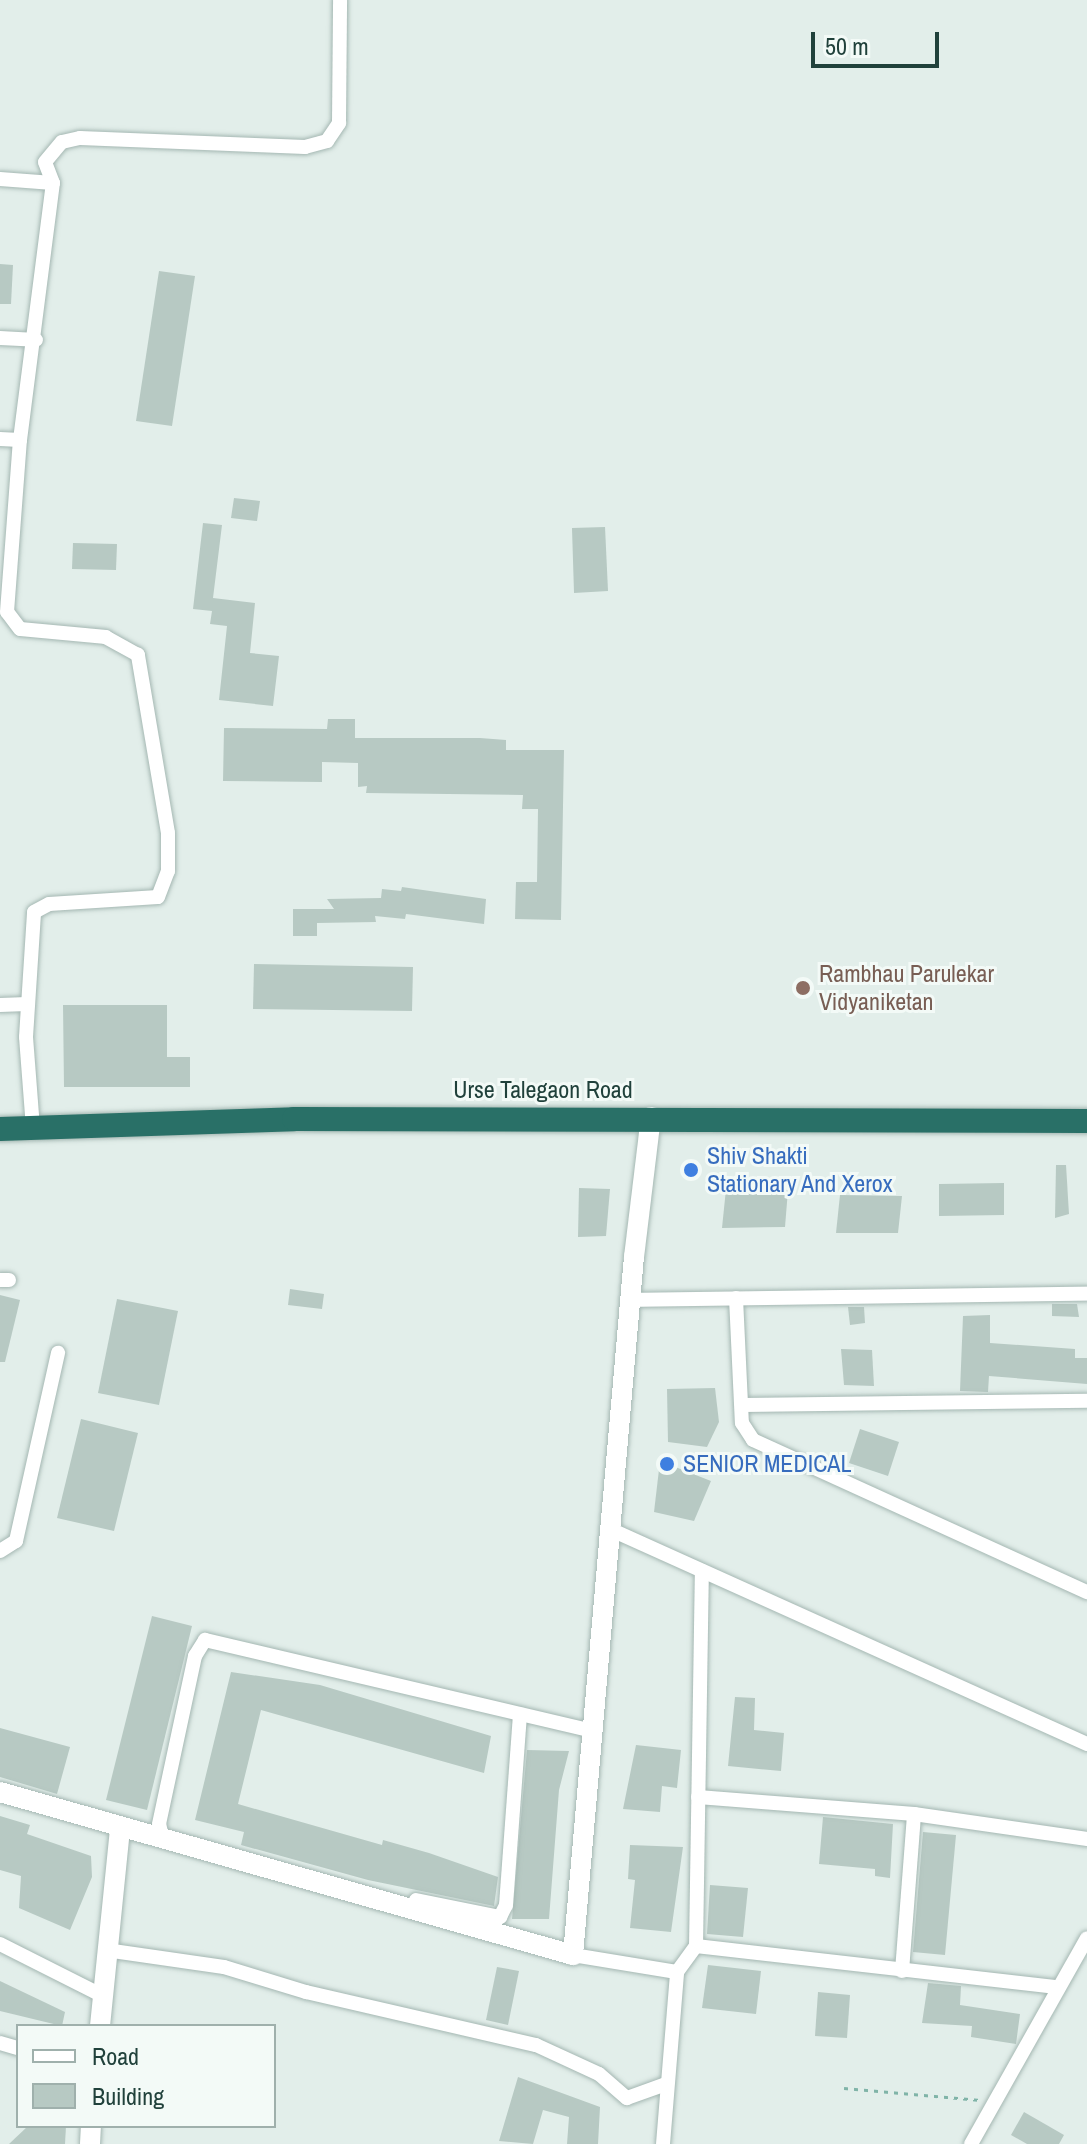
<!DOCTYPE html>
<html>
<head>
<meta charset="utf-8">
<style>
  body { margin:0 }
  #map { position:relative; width:1087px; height:2144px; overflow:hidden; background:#e2eeea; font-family:"Archivo Narrow",sans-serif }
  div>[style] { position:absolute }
  .building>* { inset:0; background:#b7c9c3 }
  .path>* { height:3px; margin-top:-1.5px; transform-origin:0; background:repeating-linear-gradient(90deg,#80b4a8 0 4px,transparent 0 10px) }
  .roads { filter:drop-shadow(0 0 2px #a4b7b2) drop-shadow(0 0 2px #a4b7b2) }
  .street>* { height:14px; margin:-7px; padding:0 7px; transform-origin:7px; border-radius:7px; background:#fff }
  .secondary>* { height:20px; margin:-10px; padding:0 10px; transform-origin:10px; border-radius:10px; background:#fff }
  .highway>* { height:24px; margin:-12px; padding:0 12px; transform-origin:12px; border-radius:12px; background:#297067 }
  .dots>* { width:22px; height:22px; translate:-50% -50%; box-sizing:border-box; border:4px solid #f3faf7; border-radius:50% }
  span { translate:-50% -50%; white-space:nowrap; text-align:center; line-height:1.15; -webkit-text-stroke:6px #f3faf7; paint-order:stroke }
  .education-label { font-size:24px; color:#785e54 }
  .left { translate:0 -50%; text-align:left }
  .street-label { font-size:24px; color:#20413b }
  .shop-label { font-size:24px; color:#366cbe }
  .legend { position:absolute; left:16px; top:2024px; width:260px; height:104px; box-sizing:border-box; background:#f3faf7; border:2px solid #9fb0ac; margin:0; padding:10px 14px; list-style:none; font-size:24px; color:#20413b }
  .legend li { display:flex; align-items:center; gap:16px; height:40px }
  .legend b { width:40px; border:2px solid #9fb0ac }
  .scale { position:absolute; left:811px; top:32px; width:128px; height:36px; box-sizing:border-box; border:4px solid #20413b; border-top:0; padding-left:10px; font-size:24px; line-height:28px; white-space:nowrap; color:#20413b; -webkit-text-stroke:6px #f3faf7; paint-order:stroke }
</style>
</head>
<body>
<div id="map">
  <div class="building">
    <div style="clip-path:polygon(0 264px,13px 265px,11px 304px,0 304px)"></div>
    <div style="clip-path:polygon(159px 271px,195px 276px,172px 426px,136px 421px)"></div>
    <div style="clip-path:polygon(234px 498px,260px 501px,257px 521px,231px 518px)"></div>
    <div style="clip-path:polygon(203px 523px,222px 525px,213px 598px,255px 603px,250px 653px,279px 656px,273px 706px,219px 700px,227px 626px,210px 624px,212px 611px,193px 609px)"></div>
    <div style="clip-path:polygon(605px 527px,608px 591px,574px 593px,572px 528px)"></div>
    <div style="clip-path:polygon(73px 543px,117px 544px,116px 570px,72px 569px)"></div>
    <div style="clip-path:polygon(328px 719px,355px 719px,355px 738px,480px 738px,506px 740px,506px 750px,564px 750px,561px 920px,515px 919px,516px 882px,537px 882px,538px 809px,522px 809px,523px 795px,366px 793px,367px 786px,358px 787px,358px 763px,322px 762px,322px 782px,223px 781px,224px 728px,327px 729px)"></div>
    <div style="clip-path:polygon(402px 887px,486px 899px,484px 924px,406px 914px,405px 919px,375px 916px,376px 922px,317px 923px,317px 936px,293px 936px,293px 909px,334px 909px,327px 899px,381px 898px,382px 889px,401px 891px)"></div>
    <div style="clip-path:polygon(254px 964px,413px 967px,412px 1011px,253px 1009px)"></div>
    <div style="clip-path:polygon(63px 1005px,167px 1005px,167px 1057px,190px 1057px,190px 1087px,64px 1087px)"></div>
    <div style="clip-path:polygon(1056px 1165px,1066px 1165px,1069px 1214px,1055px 1218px)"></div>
    <div style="clip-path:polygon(1004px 1183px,1004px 1215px,939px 1216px,939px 1184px)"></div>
    <div style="clip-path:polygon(579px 1188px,610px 1189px,606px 1236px,578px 1237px)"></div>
    <div style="clip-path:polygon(726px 1189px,788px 1190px,785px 1227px,722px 1228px)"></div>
    <div style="clip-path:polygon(840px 1195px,902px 1196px,898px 1233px,836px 1233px)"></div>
    <div style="clip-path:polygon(290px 1289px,324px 1294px,322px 1309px,288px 1305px)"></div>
    <div style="clip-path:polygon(0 1295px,20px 1300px,5px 1362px,0 1362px)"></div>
    <div style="clip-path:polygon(117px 1299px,178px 1311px,159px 1405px,98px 1393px)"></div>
    <div style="clip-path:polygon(1052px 1304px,1077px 1304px,1079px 1317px,1052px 1316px)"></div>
    <div style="clip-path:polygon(848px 1307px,864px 1307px,865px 1323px,850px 1325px)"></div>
    <div style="clip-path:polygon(990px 1315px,990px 1343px,1075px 1349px,1075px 1358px,1087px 1358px,1087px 1384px,989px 1376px,988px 1392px,960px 1391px,963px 1316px)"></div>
    <div style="clip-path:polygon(841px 1349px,872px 1350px,874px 1386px,844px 1385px)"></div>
    <div style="clip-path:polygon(715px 1388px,719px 1422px,707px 1447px,668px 1442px,667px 1389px)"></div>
    <div style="clip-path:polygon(81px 1419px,138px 1433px,114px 1531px,57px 1518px)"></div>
    <div style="clip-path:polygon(860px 1429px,899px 1442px,888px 1476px,849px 1463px)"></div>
    <div style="clip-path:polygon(660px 1461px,711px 1481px,694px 1521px,654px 1512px)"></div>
    <div style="clip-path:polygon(152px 1616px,192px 1626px,147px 1810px,106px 1800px)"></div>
    <div style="clip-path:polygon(231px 1672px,320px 1685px,491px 1736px,484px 1773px,261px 1710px,238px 1804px,382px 1845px,383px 1840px,429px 1853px,498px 1877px,494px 1906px,368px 1880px,241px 1845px,244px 1832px,195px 1820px)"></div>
    <div style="clip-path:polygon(735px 1697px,755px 1698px,754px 1730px,784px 1733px,781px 1771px,728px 1766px)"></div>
    <div style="clip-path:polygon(0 1728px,70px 1747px,57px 1794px,0 1777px)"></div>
    <div style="clip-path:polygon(636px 1745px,681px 1750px,677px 1788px,662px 1786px,660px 1812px,623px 1809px)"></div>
    <div style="clip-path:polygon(527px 1750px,569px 1751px,559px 1790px,549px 1919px,512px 1919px)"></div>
    <div style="clip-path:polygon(0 1816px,30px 1825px,27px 1834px,91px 1856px,92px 1877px,70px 1930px,19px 1908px,21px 1876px,0 1870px)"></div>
    <div style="clip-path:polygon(823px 1817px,893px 1824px,890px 1878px,875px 1876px,875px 1869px,819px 1864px)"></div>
    <div style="clip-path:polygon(923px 1832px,956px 1835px,945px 1955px,913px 1952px)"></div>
    <div style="clip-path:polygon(630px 1845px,683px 1847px,671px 1932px,630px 1928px,635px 1880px,628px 1879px)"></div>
    <div style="clip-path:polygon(710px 1885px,748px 1888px,743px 1937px,707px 1934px)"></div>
    <div style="clip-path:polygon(708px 1965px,761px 1971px,756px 2014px,702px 2008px)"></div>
    <div style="clip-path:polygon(497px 1967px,519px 1971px,508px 2025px,486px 2020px)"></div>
    <div style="clip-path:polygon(0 1981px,65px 2012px,62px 2026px,0 2011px)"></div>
    <div style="clip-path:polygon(928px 1983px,961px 1986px,960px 2005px,1020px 2014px,1016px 2044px,971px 2037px,972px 2026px,922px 2023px)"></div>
    <div style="clip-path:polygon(818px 1992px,850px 1995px,847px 2038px,815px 2036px)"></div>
    <div style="clip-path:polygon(518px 2077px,600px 2107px,598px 2144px,567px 2144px,569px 2117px,543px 2110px,533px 2144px,499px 2141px)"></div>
    <div style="clip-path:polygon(1024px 2112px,1064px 2135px,1059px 2144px,1027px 2144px,1011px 2135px)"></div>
    <div style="clip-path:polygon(28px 2126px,66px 2126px,65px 2144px,9px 2144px)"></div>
  </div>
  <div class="path">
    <div style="left:844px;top:2088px;width:137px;rotate:5deg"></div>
  </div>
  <div class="roads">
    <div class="street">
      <div style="left:0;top:179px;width:53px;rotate:4.3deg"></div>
      <div style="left:0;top:338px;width:36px;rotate:3deg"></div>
      <div style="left:0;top:439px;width:20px;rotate:3deg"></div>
      <div style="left:0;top:1005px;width:27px;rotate:-2deg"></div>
      <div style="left:33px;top:1128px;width:91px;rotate:-94.4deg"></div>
      <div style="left:26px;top:1037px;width:125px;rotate:-86.3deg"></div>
      <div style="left:34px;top:912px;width:17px;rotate:-28deg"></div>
      <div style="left:49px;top:904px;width:109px;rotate:-3.7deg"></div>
      <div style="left:158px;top:897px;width:28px;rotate:-69deg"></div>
      <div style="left:168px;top:871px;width:38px;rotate:-90deg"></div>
      <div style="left:168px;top:833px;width:181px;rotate:-99.6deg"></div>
      <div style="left:138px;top:655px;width:37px;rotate:-151deg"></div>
      <div style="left:106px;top:637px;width:86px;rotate:-174.7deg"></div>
      <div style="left:20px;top:629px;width:21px;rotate:-127deg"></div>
      <div style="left:7px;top:612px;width:172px;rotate:-85.7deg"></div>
      <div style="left:20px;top:440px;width:259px;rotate:-82.7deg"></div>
      <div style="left:53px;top:183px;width:22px;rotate:-111deg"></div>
      <div style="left:45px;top:162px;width:26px;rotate:-50deg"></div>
      <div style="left:62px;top:142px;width:18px;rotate:-13deg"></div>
      <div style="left:80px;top:138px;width:225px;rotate:2.3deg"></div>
      <div style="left:305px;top:147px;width:23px;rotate:-15deg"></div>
      <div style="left:327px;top:141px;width:22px;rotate:-56deg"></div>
      <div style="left:339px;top:123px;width:123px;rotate:-89.5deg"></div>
      <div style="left:0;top:1280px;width:9px"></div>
      <div style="left:736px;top:1298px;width:125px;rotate:87.3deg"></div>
      <div style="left:742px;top:1423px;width:20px;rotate:57deg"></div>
      <div style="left:753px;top:1440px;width:367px;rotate:24.5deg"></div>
      <div style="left:630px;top:1300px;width:457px;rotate:-0.8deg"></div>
      <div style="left:743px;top:1405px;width:344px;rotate:-0.7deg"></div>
      <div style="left:614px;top:1531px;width:519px;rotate:24.24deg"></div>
      <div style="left:0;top:1551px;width:19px;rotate:-32deg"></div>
      <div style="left:16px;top:1541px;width:193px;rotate:-77.4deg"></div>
      <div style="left:698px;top:1797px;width:217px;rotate:4.5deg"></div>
      <div style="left:914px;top:1814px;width:175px;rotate:8.2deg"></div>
      <div style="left:163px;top:1841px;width:17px;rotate:-103deg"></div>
      <div style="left:159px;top:1824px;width:172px;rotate:-77.9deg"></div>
      <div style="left:195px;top:1656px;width:19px;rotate:-58deg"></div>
      <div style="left:205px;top:1640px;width:399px;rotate:13.2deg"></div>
      <div style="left:416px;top:1900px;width:86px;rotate:11.4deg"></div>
      <div style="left:500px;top:1917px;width:13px;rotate:-63deg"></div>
      <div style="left:506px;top:1905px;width:191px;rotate:-85.8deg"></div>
      <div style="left:0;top:1944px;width:115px;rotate:26.8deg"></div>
      <div style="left:696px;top:1946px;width:361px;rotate:6.5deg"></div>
      <div style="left:106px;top:1950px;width:119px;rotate:8.2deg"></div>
      <div style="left:224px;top:1967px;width:86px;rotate:17deg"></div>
      <div style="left:306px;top:1992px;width:236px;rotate:13deg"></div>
      <div style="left:536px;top:2045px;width:69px;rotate:24.7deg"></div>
      <div style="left:599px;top:2074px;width:37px;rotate:41deg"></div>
      <div style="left:627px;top:2098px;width:41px;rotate:-19.7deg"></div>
      <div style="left:573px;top:1955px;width:105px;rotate:9.3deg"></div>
      <div style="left:902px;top:1971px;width:157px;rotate:-85.6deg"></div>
      <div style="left:0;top:2043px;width:19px;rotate:16deg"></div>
      <div style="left:663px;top:2144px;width:173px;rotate:-85.3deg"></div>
      <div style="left:677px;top:1972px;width:32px;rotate:-54deg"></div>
      <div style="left:696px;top:1946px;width:375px;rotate:-89.1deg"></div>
      <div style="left:971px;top:2144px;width:236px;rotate:-60.6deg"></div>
    </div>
    <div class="secondary">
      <div style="left:0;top:1792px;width:596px;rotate:15.88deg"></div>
      <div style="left:573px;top:1955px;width:701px;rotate:-85.01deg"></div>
      <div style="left:634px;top:1257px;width:141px;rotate:-83.1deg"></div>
      <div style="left:100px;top:2026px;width:198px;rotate:-84.2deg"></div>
      <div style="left:90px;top:2144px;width:18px;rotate:-87deg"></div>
    </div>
    <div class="highway">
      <div style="left:0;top:1129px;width:294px;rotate:-1.9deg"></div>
      <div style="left:294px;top:1119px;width:793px;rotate:0.14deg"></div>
    </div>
  </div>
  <div class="dots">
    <div style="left:803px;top:988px;background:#8d6e63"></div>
    <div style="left:691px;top:1170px;background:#3f7fe0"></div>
    <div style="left:667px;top:1464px;background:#3f7fe0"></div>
  </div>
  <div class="education-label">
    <span class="left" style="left:819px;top:988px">Rambhau Parulekar<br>Vidyaniketan</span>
  </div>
  <div class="street-label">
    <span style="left:543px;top:1090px">Urse Talegaon Road</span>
  </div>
  <div class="shop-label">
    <span class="left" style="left:707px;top:1170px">Shiv Shakti<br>Stationary And Xerox</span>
    <span class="left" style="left:683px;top:1464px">SENIOR MEDICAL</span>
  </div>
  <ul class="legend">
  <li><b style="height:10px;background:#fff"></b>Road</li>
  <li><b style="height:22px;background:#b7c9c3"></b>Building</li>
  </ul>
  <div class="scale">50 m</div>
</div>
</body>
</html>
